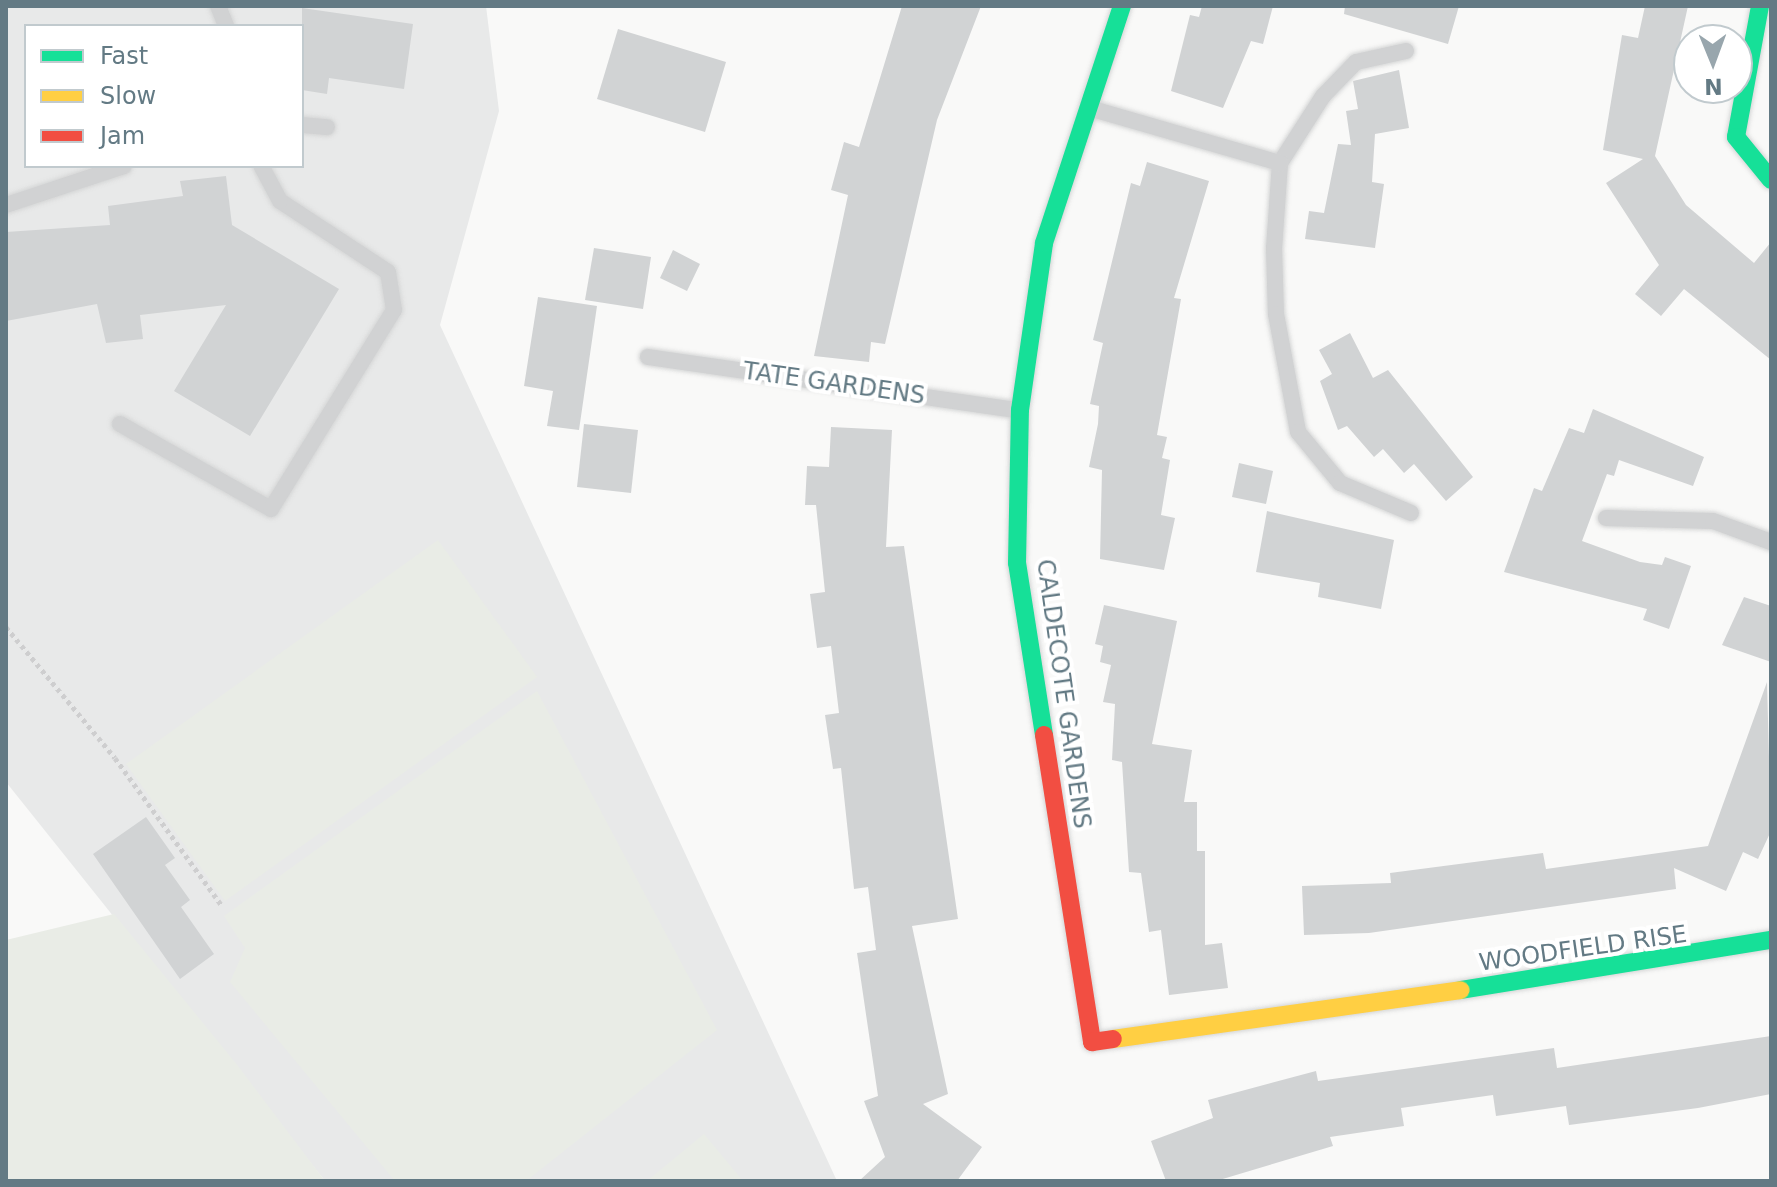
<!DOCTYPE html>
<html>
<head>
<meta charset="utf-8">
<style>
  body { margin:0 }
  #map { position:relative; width:1777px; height:1187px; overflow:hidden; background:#f9f9f8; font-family:"DejaVu Sans",sans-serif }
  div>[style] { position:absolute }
  .built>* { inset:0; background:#e8e9e9 }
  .green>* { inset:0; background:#e9ece6 }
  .building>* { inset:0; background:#d1d3d4 }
  .path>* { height:5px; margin-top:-2.5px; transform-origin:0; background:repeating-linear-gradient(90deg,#cececf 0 4px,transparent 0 8px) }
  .roads { filter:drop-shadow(0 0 2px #d5d6d6) drop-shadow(0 0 2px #d5d6d6) }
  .lane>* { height:16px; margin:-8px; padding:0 8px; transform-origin:8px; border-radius:8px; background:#d1d2d3 }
  .fast>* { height:18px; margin:-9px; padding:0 9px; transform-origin:9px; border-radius:9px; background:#16e098 }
  .slow>* { height:18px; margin:-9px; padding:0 9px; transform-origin:9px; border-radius:9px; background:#ffcf43 }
  .jam>* { height:18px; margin:-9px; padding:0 9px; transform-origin:9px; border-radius:9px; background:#f24e42 }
  span { translate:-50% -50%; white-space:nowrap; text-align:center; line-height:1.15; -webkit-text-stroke:8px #fff; paint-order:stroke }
  .street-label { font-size:24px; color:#637a84 }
  .frame { position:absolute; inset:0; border:8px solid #637a84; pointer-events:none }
  .legend { position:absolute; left:24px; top:24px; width:280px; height:144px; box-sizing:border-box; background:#fff; border:2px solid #c1cace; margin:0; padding:10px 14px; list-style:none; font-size:24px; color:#637a84 }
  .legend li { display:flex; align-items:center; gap:16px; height:40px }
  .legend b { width:40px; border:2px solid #c1cace }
  .north { position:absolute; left:1673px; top:24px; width:80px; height:80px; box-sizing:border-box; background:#fff; border:2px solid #c1cace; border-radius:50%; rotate:179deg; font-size:22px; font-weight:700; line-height:32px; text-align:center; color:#637a84 }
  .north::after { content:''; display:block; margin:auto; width:28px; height:36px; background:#98a6ad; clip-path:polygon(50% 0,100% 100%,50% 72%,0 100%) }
</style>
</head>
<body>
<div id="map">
  <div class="built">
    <div style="clip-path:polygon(evenodd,6px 6px,486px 6px,499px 111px,440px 325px,837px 1181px,325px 1181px,6px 782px,6px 6px,26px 26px,302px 26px,302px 166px,26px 166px,26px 26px)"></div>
  </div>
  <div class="green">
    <div style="clip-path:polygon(438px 540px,537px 677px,225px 901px,126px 764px)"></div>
    <div style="clip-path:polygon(537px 691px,717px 1030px,526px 1181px,395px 1181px,230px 982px,245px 948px,224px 916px)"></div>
    <div style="clip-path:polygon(114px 914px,238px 1066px,325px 1181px,6px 1181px,6px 940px)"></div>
    <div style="clip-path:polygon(704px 1134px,743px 1181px,647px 1181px)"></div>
  </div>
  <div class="building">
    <div style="clip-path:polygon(902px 6px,981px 6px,937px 120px,885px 344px,871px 342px,869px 362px,814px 356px,848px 195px,831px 190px,844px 142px,859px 147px)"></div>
    <div style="clip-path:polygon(1202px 6px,1273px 6px,1263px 44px,1251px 41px,1223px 108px,1171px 91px,1190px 15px,1199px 17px)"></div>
    <div style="clip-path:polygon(1345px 6px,1459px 6px,1448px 44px,1344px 14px)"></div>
    <div style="clip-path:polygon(1645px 6px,1688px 6px,1655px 156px,1686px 205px,1754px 263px,1771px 242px,1771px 360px,1684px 289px,1661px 316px,1635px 294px,1659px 265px,1606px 183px,1643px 159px,1603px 150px,1622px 35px,1638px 38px)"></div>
    <div style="clip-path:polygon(302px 8px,413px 24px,404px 89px,329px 78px,327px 94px,302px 90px)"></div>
    <div style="clip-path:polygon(618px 29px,726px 62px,705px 132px,597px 99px)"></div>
    <div style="clip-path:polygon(1399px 70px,1409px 128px,1375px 134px,1372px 182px,1384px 184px,1375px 248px,1305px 239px,1309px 211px,1324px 213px,1338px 144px,1351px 145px,1346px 111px,1358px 109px,1353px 81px)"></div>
    <div style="clip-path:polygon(1147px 162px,1209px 181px,1174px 298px,1181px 299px,1157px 435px,1167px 437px,1162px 458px,1170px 460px,1161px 515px,1175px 518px,1164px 570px,1100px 559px,1102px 470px,1089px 467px,1098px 424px,1099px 406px,1090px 404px,1103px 343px,1093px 340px,1131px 183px,1140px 186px)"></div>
    <div style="clip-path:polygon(226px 176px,232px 225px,339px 289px,250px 436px,174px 391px,226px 305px,140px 315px,143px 339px,106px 343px,97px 304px,6px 321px,6px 232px,110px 225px,108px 206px,183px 196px,180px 181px)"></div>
    <div style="clip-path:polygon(594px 248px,651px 257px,643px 309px,585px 300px)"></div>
    <div style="clip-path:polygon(673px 250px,700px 264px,687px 291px,660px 278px)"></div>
    <div style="clip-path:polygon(538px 297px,597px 306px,579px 430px,547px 426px,553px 391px,524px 386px)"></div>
    <div style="clip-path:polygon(1350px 333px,1373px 378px,1388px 370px,1473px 477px,1446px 501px,1414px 464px,1404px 473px,1383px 449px,1374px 457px,1347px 426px,1338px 430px,1320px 381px,1332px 374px,1319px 350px)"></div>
    <div style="clip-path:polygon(1593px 409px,1704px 457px,1693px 486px,1619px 460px,1614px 476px,1607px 474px,1582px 541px,1640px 562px,1662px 565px,1665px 557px,1691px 566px,1669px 629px,1643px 620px,1647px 609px,1504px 572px,1534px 488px,1542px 491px,1569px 428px,1584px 433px)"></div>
    <div style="clip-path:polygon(584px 424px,638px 430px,631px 493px,577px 487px)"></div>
    <div style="clip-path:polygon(831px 427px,892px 430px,886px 547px,904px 546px,958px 919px,912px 926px,948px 1094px,923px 1104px,982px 1147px,957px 1181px,859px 1181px,885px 1157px,864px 1101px,878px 1096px,857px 953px,876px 950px,868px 887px,854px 889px,841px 768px,833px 769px,825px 715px,839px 713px,831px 646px,817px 648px,810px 594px,825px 592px,816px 505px,805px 505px,807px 466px,829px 467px)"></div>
    <div style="clip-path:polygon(1239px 463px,1273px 471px,1266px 504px,1232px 497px)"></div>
    <div style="clip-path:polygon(1267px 511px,1394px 540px,1381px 609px,1318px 597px,1320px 583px,1256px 572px)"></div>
    <div style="clip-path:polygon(1744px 597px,1771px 606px,1771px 662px,1722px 645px)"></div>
    <div style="clip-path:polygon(1104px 605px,1177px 621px,1152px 744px,1192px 750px,1184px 802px,1197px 802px,1197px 851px,1205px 851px,1205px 945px,1222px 943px,1228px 988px,1169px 995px,1161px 930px,1149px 932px,1141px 873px,1129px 872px,1122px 762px,1112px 760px,1115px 704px,1103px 702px,1111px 665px,1100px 662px,1103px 646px,1095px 644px)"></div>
    <div style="clip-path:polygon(1767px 682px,1771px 831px,1758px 859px,1743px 852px,1726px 891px,1674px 868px,1676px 889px,1369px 933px,1304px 935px,1302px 886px,1391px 883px,1390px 873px,1543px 853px,1546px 869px,1708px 846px)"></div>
    <div style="clip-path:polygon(146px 817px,175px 858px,165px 865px,190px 900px,181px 907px,214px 954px,180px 979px,93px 854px)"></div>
    <div style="clip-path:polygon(1771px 1036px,1771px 1094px,1698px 1108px,1569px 1125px,1566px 1106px,1496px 1116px,1493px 1095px,1401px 1108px,1404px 1126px,1330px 1137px,1333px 1146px,1216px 1181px,1166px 1181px,1151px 1141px,1213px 1118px,1208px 1100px,1316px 1071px,1318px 1081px,1554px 1048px,1557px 1068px)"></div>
  </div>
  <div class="path">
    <div style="left:6px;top:627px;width:170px;rotate:50.2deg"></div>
    <div style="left:115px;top:758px;width:183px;rotate:54.1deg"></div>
  </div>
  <div class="roads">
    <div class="lane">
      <div style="left:218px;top:6px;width:22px;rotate:68deg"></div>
      <div style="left:1406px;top:51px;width:51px;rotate:167.6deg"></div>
      <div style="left:1356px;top:62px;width:47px;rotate:134.1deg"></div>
      <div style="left:1323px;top:96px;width:80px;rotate:122.7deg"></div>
      <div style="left:1280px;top:163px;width:85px;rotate:94deg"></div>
      <div style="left:1274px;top:248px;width:66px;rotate:88.3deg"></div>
      <div style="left:1276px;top:314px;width:120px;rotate:79.4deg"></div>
      <div style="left:1298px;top:432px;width:66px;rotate:50.5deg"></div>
      <div style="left:1340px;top:483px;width:77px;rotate:22.9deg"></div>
      <div style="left:1089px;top:108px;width:199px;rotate:16.1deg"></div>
      <div style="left:302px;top:125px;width:25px;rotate:5deg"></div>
      <div style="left:6px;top:205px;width:124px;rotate:-18.3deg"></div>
      <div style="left:648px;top:357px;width:374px;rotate:8.2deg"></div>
      <div style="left:120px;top:424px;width:173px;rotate:29.4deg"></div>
      <div style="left:271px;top:509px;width:234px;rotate:-58.3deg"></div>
      <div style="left:394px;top:310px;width:38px;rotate:-99deg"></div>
      <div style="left:388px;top:272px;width:129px;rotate:-146.7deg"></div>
      <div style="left:280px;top:201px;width:40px;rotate:-118deg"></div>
      <div style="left:1606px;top:518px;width:107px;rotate:1.6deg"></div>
      <div style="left:1713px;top:521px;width:62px;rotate:19.9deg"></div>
    </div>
    <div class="fast">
      <div style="left:1760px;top:6px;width:133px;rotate:100.4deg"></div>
      <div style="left:1736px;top:137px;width:55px;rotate:50.9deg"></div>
      <div style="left:1044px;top:735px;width:174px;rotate:-98.9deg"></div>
      <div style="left:1017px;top:563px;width:153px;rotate:-88.9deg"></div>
      <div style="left:1020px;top:410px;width:169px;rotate:-81.8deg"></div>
      <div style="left:1044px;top:243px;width:250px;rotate:-71.8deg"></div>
      <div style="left:1461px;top:990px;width:314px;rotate:-9.2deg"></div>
    </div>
    <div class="slow">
      <div style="left:1113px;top:1039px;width:351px;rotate:-8deg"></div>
    </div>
    <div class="jam">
      <div style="left:1044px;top:735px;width:311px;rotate:81.1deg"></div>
      <div style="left:1092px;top:1042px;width:21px;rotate:-8deg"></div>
    </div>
  </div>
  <div class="street-label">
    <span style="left:834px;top:384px;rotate:8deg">TATE GARDENS</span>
    <span style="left:1063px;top:694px;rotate:82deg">CALDECOTE GARDENS</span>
    <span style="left:1583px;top:949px;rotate:-8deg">WOODFIELD RISE</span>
  </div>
  <div class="frame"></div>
  <ul class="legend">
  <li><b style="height:10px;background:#16e098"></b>Fast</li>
  <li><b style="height:10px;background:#ffcf43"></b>Slow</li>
  <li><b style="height:10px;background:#f24e42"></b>Jam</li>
  </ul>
  <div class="north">N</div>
</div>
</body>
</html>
